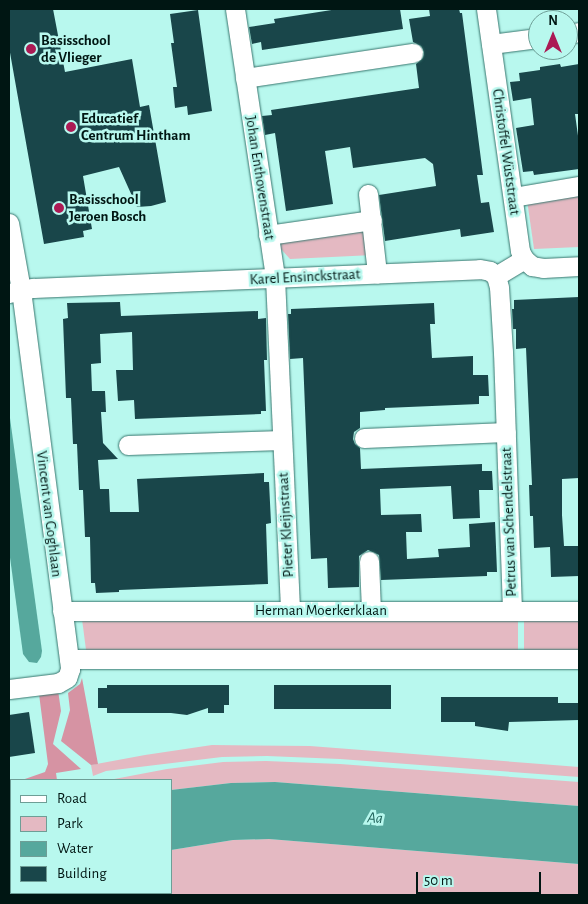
<!DOCTYPE html>
<html>
<head>
<meta charset="utf-8">
<style>
  body { margin:0 }
  #map { position:relative; width:588px; height:904px; overflow:hidden; background:#b8f8ee; font-family:"Alegreya Sans",sans-serif }
  div>[style] { position:absolute }
  .green>* { inset:0; background:#e4b9c2 }
  .forest>* { inset:0; background:#d693a3 }
  .water>* { inset:0; background:#56a89d }
  .building>* { inset:0; background:#19464a }
  .roads { filter:drop-shadow(0 0 1px #38766e) drop-shadow(0 0 1px #38766e) }
  .minor>* { height:19px; margin:-9.5px; padding:0 9.5px; transform-origin:9.5px; border-radius:9.5px; background:#fff }
  .dots>* { width:14px; height:14px; translate:-50% -50%; box-sizing:border-box; border:2px solid #b8f8ee; border-radius:50% }
  span { translate:-50% -50%; white-space:nowrap; text-align:center; line-height:1.15; -webkit-text-stroke:5px #b8f8ee; paint-order:stroke }
  .poi-label { font-size:15px; color:#001613; font-weight:700 }
  .left { translate:0 -50%; text-align:left }
  .street-label { font-size:15px; color:#001613 }
  .water-label { font-size:16px; color:#22645c; font-style:italic }
  .frame { position:absolute; inset:0; border:10px solid #001613; pointer-events:none }
  .legend { position:absolute; left:10px; top:779px; width:162px; height:115px; box-sizing:border-box; background:#b8f8ee; border:1px solid #6e9e96; margin:0; padding:6px 9px; list-style:none; font-size:15px; color:#001613 }
  .legend li { display:flex; align-items:center; gap:10px; height:25px }
  .legend b { width:25px; border:1px solid #6e9e96 }
  .north { position:absolute; left:528px; top:10px; width:50px; height:50px; box-sizing:border-box; background:#b8f8ee; border:1px solid #6e9e96; border-radius:50%; rotate:0deg; font-size:14px; font-weight:700; line-height:20px; text-align:center; color:#001613 }
  .north::after { content:''; display:block; margin:auto; width:18px; height:22px; background:#ab1a54; clip-path:polygon(50% 0,100% 100%,50% 72%,0 100%) }
  .scale { position:absolute; left:416px; top:872px; width:125px; height:22px; box-sizing:border-box; border:2px solid #001613; border-top:0; padding-left:6px; font-size:15px; line-height:18px; white-space:nowrap; color:#001613; -webkit-text-stroke:4px #b8f8ee; paint-order:stroke }
</style>
</head>
<body>
<div id="map">
  <div class="green">
    <div style="clip-path:polygon(579px 192px,579px 247px,534px 249px,527px 200px)"></div>
    <div style="clip-path:polygon(360px 226px,369px 231px,373px 255px,290px 259px,281px 249px,280px 238px)"></div>
    <div style="clip-path:polygon(518px 617px,518px 652px,86px 650px,82px 619px)"></div>
    <div style="clip-path:polygon(524px 617px,579px 617px,579px 652px,524px 652px)"></div>
    <div style="clip-path:polygon(212px 745px,310px 746px,579px 767px,579px 777px,340px 759px,267px 756px,222px 757px,106px 771px,93px 776px,91px 765px,145px 755px)"></div>
    <div style="clip-path:polygon(266px 761px,340px 764px,579px 782px,579px 806px,275px 782px,231px 783px,171px 790px,171px 780px,109px 780px,167px 769px,223px 762px)"></div>
    <div style="clip-path:polygon(269px 839px,579px 864px,579px 895px,132px 895px,131px 893px,171px 893px,171px 850px,233px 840px)"></div>
    <div style="clip-path:polygon(9px 883px,11px 883px,11px 893px,101px 893px,101px 895px,9px 895px)"></div>
  </div>
  <div class="forest">
    <div style="clip-path:polygon(82px 678px,98px 764px,91px 765px,61px 741px,70px 710px,68px 693px,80px 684px)"></div>
    <div style="clip-path:polygon(58px 690px,61px 711px,53px 744px,81px 769px,56px 773px,57px 780px,22px 780px,45px 772px,48px 764px,39px 694px)"></div>
  </div>
  <div class="water">
    <div style="clip-path:polygon(9px 411px,42px 651px,41px 657px,37px 663px,29px 662px,23px 654px,9px 550px)"></div>
    <div style="clip-path:polygon(275px 782px,579px 806px,579px 864px,269px 839px,233px 840px,171px 850px,171px 790px,231px 783px)"></div>
    <div style="clip-path:polygon(9px 822px,11px 822px,11px 883px,9px 883px)"></div>
  </div>
  <div class="building">
    <div style="clip-path:polygon(9px 9px,53px 9px,65px 72px,132px 59px,140px 107px,149px 105px,166px 202px,151px 206px,137px 207px,119px 167px,83px 176px,92px 229px,83px 231px,84px 237px,44px 244px,9px 47px)"></div>
    <div style="clip-path:polygon(338px 9px,400px 9px,403px 29px,262px 50px,261px 42px,252px 44px,249px 27px,275px 23px,274px 19px)"></div>
    <div style="clip-path:polygon(429px 9px,459px 9px,460px 13px,462px 13px,483px 175px,477px 175px,481px 203px,489px 202px,494px 232px,461px 237px,460px 229px,385px 241px,379px 195px,436px 186px,433px 164px,425px 158px,353px 168px,350px 147px,325px 151px,333px 204px,286px 211px,275px 133px,265px 135px,262px 116px,272px 115px,271px 110px,419px 88px,416px 64px,423px 58px,424px 52px,421px 46px,413px 42px,409px 19px,430px 16px)"></div>
    <div style="clip-path:polygon(198px 10px,212px 111px,188px 115px,187px 106px,175px 108px,173px 87px,177px 87px,171px 43px,174px 43px,170px 14px)"></div>
    <div style="clip-path:polygon(560px 64px,561px 67px,579px 64px,579px 114px,575px 114px,579px 143px,579px 169px,534px 175px,533px 171px,523px 172px,516px 128px,534px 125px,531px 98px,513px 101px,510px 82px,520px 81px,519px 73px,540px 70px,540px 67px)"></div>
    <div style="clip-path:polygon(579px 297px,579px 478px,562px 479px,562px 515px,564px 546px,579px 546px,579px 576px,551px 577px,550px 547px,534px 548px,533px 516px,530px 516px,529px 485px,532px 485px,526px 348px,516px 349px,516px 329px,513px 329px,512px 309px,514px 309px,514px 300px)"></div>
    <div style="clip-path:polygon(120px 302px,121px 316px,258px 311px,258px 319px,266px 318px,267px 360px,264px 360px,266px 411px,261px 411px,261px 414px,135px 419px,134px 400px,118px 401px,116px 370px,133px 370px,132px 332px,100px 334px,101px 363px,91px 364px,92px 391px,105px 391px,106px 412px,101px 412px,103px 443px,118px 459px,98px 460px,100px 489px,109px 489px,110px 512px,139px 512px,137px 479px,264px 473px,264px 482px,269px 482px,271px 523px,266px 524px,268px 584px,119px 590px,119px 592px,96px 593px,95px 583px,91px 583px,90px 537px,85px 537px,83px 490px,79px 490px,77px 444px,73px 444px,71px 398px,66px 398px,63px 319px,68px 318px,67px 303px)"></div>
    <div style="clip-path:polygon(434px 303px,435px 324px,430px 324px,432px 358px,473px 356px,473px 375px,488px 375px,489px 396px,479px 396px,479px 404px,385px 408px,385px 410px,360px 412px,360px 428px,354px 432px,353px 439px,355px 444px,360px 448px,361px 469px,482px 464px,482px 471px,492px 471px,493px 490px,479px 490px,480px 518px,453px 519px,451px 486px,380px 489px,381px 515px,421px 514px,422px 532px,406px 532px,407px 559px,439px 557px,438px 549px,470px 547px,469px 524px,495px 522px,497px 572px,487px 572px,487px 576px,381px 580px,379px 555px,368px 550px,359px 556px,359px 587px,328px 588px,327px 558px,311px 559px,303px 358px,290px 359px,288px 314px,291px 314px,291px 309px)"></div>
    <div style="clip-path:polygon(107px 685px,229px 685px,229px 705px,224px 705px,224px 713px,208px 713px,208px 708px,187px 715px,171px 713px,107px 713px,107px 708px,98px 708px,98px 688px,107px 688px)"></div>
    <div style="clip-path:polygon(274px 685px,391px 685px,391px 709px,274px 709px)"></div>
    <div style="clip-path:polygon(441px 697px,558px 697px,558px 703px,579px 703px,579px 720px,509px 722px,508px 731px,475px 726px,475px 722px,441px 722px)"></div>
    <div style="clip-path:polygon(29px 712px,35px 753px,9px 757px,9px 715px)"></div>
  </div>
  <div class="roads">
    <div class="minor">
      <div style="left:235px;top:9px;width:272px;rotate:81.5deg"></div>
      <div style="left:275px;top:278px;width:333px;rotate:87.4deg"></div>
      <div style="left:486px;top:9px;width:244px;rotate:82deg"></div>
      <div style="left:520px;top:251px;width:9px;rotate:63deg"></div>
      <div style="left:568px;top:34px;width:11px;rotate:-10deg"></div>
      <div style="left:491px;top:44px;width:47px;rotate:-7.3deg"></div>
      <div style="left:245px;top:78px;width:170px;rotate:-8.5deg"></div>
      <div style="left:368px;top:194px;width:80px;rotate:83.5deg"></div>
      <div style="left:513px;top:197px;width:67px;rotate:-9.5deg"></div>
      <div style="left:9px;top:223px;width:68px;rotate:79.8deg"></div>
      <div style="left:21px;top:290px;width:382px;rotate:82.6deg"></div>
      <div style="left:70px;top:669px;width:9px;rotate:108deg"></div>
      <div style="left:67px;top:678px;width:10px;rotate:151deg"></div>
      <div style="left:58px;top:683px;width:49px;rotate:173deg"></div>
      <div style="left:268px;top:235px;width:105px;rotate:-8.2deg"></div>
      <div style="left:496px;top:276px;width:11px;rotate:75deg"></div>
      <div style="left:499px;top:287px;width:65px;rotate:86.5deg"></div>
      <div style="left:503px;top:352px;width:259px;rotate:88deg"></div>
      <div style="left:9px;top:293px;width:25px;rotate:-12deg"></div>
      <div style="left:33px;top:288px;width:447px;rotate:-2.4deg"></div>
      <div style="left:480px;top:269px;width:10px;rotate:11deg"></div>
      <div style="left:490px;top:271px;width:8px;rotate:40deg"></div>
      <div style="left:496px;top:276px;width:33px;rotate:-31deg"></div>
      <div style="left:524px;top:259px;width:11px;rotate:41deg"></div>
      <div style="left:532px;top:266px;width:11px;rotate:10deg"></div>
      <div style="left:543px;top:268px;width:36px;rotate:-3deg"></div>
      <div style="left:364px;top:438px;width:142px;rotate:-2.4deg"></div>
      <div style="left:128px;top:445px;width:154px;rotate:-1.9deg"></div>
      <div style="left:369px;top:561px;width:50px;rotate:87.7deg"></div>
      <div style="left:62px;top:611px;width:517px"></div>
      <div style="left:69px;top:659px;width:510px"></div>
    </div>
  </div>
  <div class="dots">
    <div style="left:31px;top:49px;background:#ab1a54"></div>
    <div style="left:71px;top:127px;background:#ab1a54"></div>
    <div style="left:59px;top:208px;background:#ab1a54"></div>
  </div>
  <div class="poi-label">
    <span class="left" style="left:41px;top:49px">Basisschool<br>de Vlieger</span>
    <span class="left" style="left:81px;top:127px">Educatief<br>Centrum Hintham</span>
    <span class="left" style="left:69px;top:208px">Basisschool<br>Jeroen Bosch</span>
  </div>
  <div class="street-label">
    <span style="left:506px;top:152px;rotate:82deg">Christoffel Wüststraat</span>
    <span style="left:260px;top:178px;rotate:81deg">Johan Enthovenstraat</span>
    <span style="left:305px;top:277px;rotate:-3deg">Karel Ensinckstraat</span>
    <span style="left:49px;top:514px;rotate:83deg">Vincent van Goghlaan</span>
    <span style="left:509px;top:522px;rotate:-92deg">Petrus van Schendelstraat</span>
    <span style="left:286px;top:525px;rotate:-93deg">Pieter Kleijnstraat</span>
    <span style="left:321px;top:611px">Herman Moerkerklaan</span>
  </div>
  <div class="water-label">
    <span style="left:375px;top:818px;rotate:4deg">Aa</span>
  </div>
  <div class="frame"></div>
  <ul class="legend">
  <li><b style="height:6px;background:#fff"></b>Road</li>
  <li><b style="height:14px;background:#e4b9c2"></b>Park</li>
  <li><b style="height:14px;background:#56a89d"></b>Water</li>
  <li><b style="height:14px;background:#19464a"></b>Building</li>
  </ul>
  <div class="north">N</div>
  <div class="scale">50 m</div>
</div>
</body>
</html>
